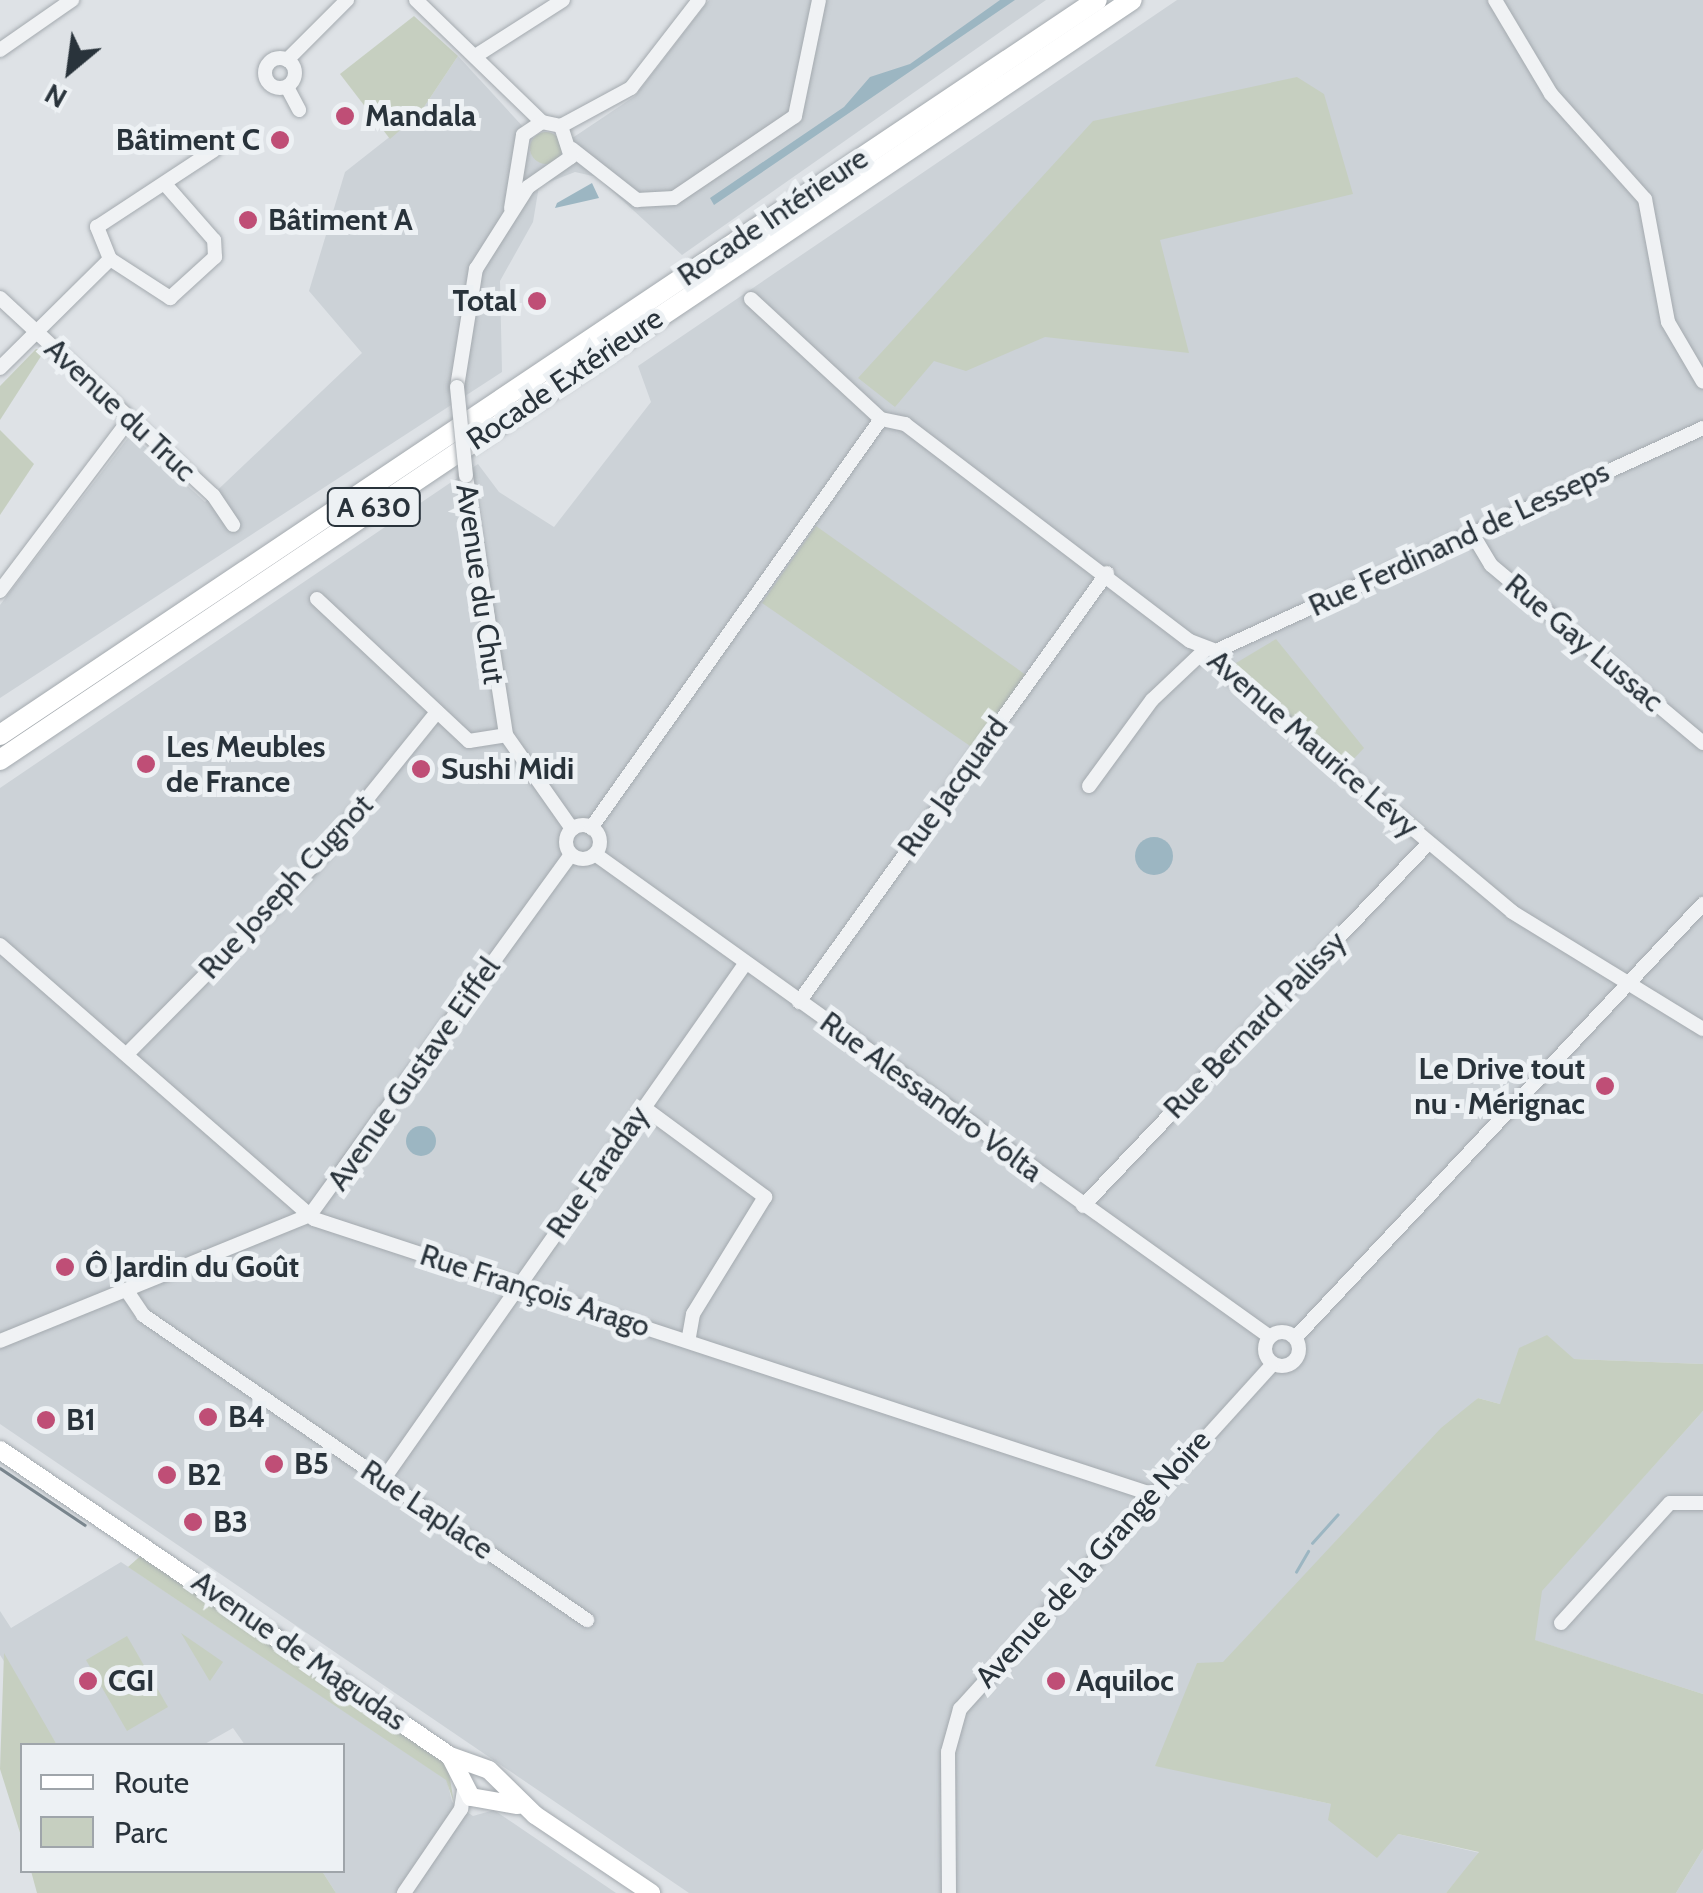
<!DOCTYPE html>
<html>
<head>
<meta charset="utf-8">
<style>
  body { margin:0 }
  #map { position:relative; width:1703px; height:1893px; overflow:hidden; background:#dee2e6; font-family:Cabin,sans-serif }
  div>[style] { position:absolute }
  .built>* { inset:0; background:#ccd2d7 }
  .green>* { inset:0; background:#c6cfc0 }
  .round { border-radius:50% }
  .water>* { inset:0; background:#9cb6c2 }
  .stream>* { height:2.5px; margin:-1.25px; padding:0 1.25px; transform-origin:1.25px; border-radius:1.25px; background:#9cb6c2 }
  .roads { filter:drop-shadow(0 0 2px #a4aaaf) drop-shadow(0 0 2px #a4aaaf) }
  .minor>* { height:14px; margin:-7px; padding:0 7px; transform-origin:7px; border-radius:7px; background:#f0f2f4 }
  .minor>.ring { margin:-7px; padding:0; box-sizing:content-box; background:none; border:14px solid #f0f2f4; border-radius:50% }
  .major>* { height:18px; margin:-9px; padding:0 9px; transform-origin:9px; border-radius:9px; background:#fff }
  .highway>* { height:20px; margin:-10px; padding:0 10px; transform-origin:10px; border-radius:10px; background:#fff }
  .tram>* { height:2.5px; margin:-1.25px; padding:0 1.25px; transform-origin:1.25px; border-radius:1.25px; background:#79858d }
  .bridges { filter:drop-shadow(0 0 2px #a4aaaf) drop-shadow(0 0 2px #a4aaaf) }
  .minor-bridge>* { height:14px; margin:-7px; padding:0 7px; transform-origin:7px; border-radius:7px; background:#f0f2f4 }
  .dots>* { width:28px; height:28px; translate:-50% -50%; box-sizing:border-box; border:5px solid #edf1f4; border-radius:50% }
  span { translate:-50% -50%; white-space:nowrap; text-align:center; line-height:1.15; -webkit-text-stroke:10px #edf1f4; paint-order:stroke }
  .shield-label span { padding:2px 8px; background:#edf1f4; border:2px solid; border-radius:8px; -webkit-text-stroke-width:0 }
  .shield-label { font-size:28px; color:#29333b; font-weight:700 }
  .poi-label { font-size:30px; color:#29333b; font-weight:700 }
  .left { translate:0 -50%; text-align:left }
  .right { translate:-100% -50%; text-align:right }
  .street-label { font-size:30px; color:#29333b }
  .legend { position:absolute; left:20px; top:1743px; width:325px; height:130px; box-sizing:border-box; background:#edf1f4; border:2px solid #9fa5aa; margin:0; padding:12px 18px; list-style:none; font-size:30px; color:#29333b }
  .legend li { display:flex; align-items:center; gap:20px; height:50px }
  .legend b { width:50px; border:2px solid #9fa5aa }
  .north { position:absolute; left:20px; top:20px; width:100px; height:100px; -webkit-text-stroke:8px #edf1f4; paint-order:stroke; rotate:209deg; font-size:28px; font-weight:700; line-height:40px; text-align:center; color:#29333b }
  .north::after { content:''; display:block; margin:auto; width:35px; height:45px; background:#29333b; clip-path:polygon(50% 0,100% 100%,50% 72%,0 100%) }
</style>
</head>
<body>
<div id="map">
  <div class="built">
    <div style="clip-path:polygon(709px 0,1046px 0,682px 255px,597px 177px,575px 172px,539px 186px,533px 222px,500px 281px,502px 372px,0 698px,0 605px,131px 434px,205px 502px,362px 353px,309px 291px,345px 172px,420px 113px,458px 56px,538px 143px,556px 149px,635px 96px)"></div>
    <div style="clip-path:polygon(1177px 0,1703px 0,1703px 1364px,1574px 1359px,1500px 1404px,1478px 1398px,1223px 1663px,1156px 1765px,1331px 1804px,1398px 1834px,1480px 1853px,1446px 1893px,689px 1893px,0 1424px,0 788px,478px 464px,499px 492px,554px 527px,651px 402px,638px 366px)"></div>
    <div style="clip-path:polygon(1703px 1411px,1703px 1694px,1534px 1640px,1541px 1591px)"></div>
    <div style="clip-path:polygon(121px 1562px,447px 1780px,452px 1802px,473px 1816px,494px 1810px,616px 1893px,336px 1893px,322px 1871px,342px 1870px,342px 1746px,245px 1745px,233px 1728px,203px 1745px,57px 1745px,0 1655px,0 1611px,11px 1628px)"></div>
    <div style="clip-path:polygon(1703px 1849px,1703px 1893px,1676px 1893px)"></div>
  </div>
  <div class="green">
    <div style="clip-path:polygon(414px 16px,458px 56px,420px 113px,390px 139px,340px 74px)"></div>
    <div style="clip-path:polygon(1297px 77px,1324px 94px,1353px 194px,1160px 240px,1189px 353px,1045px 337px,966px 371px,934px 361px,895px 407px,858px 378px,1093px 121px)"></div>
    <div class="round" style="left:530px;top:132px;width:32px;height:32px"></div>
    <div style="clip-path:polygon(36px 349px,45px 350px,0 420px,0 386px)"></div>
    <div style="clip-path:polygon(0 430px,34px 464px,0 515px)"></div>
    <div style="clip-path:polygon(816px 526px,1026px 675px,973px 748px,762px 603px)"></div>
    <div style="clip-path:polygon(1276px 639px,1364px 748px,1348px 765px,1231px 666px)"></div>
    <div style="clip-path:polygon(1547px 1335px,1574px 1359px,1703px 1364px,1703px 1411px,1542px 1591px,1535px 1640px,1703px 1694px,1703px 1849px,1676px 1893px,1446px 1893px,1479px 1852px,1398px 1834px,1377px 1858px,1328px 1820px,1331px 1804px,1155px 1766px,1197px 1663px,1223px 1662px,1441px 1428px,1478px 1398px,1500px 1404px,1519px 1348px)"></div>
    <div style="clip-path:polygon(145px 1552px,448px 1766px,454px 1803px,446px 1780px,128px 1567px)"></div>
    <div style="clip-path:polygon(181px 1633px,223px 1662px,210px 1681px,209px 1680px)"></div>
    <div style="clip-path:polygon(127px 1636px,168px 1707px,127px 1731px,86px 1660px)"></div>
    <div style="clip-path:polygon(4px 1653px,57px 1745px,22px 1746px,22px 1839px,0 1769px)"></div>
    <div style="clip-path:polygon(31px 1871px,322px 1871px,336px 1893px,37px 1893px)"></div>
  </div>
  <div class="water">
    <div style="clip-path:polygon(1000px 0,1015px 0,714px 205px,710px 198px,844px 107px,870px 77px,910px 64px)"></div>
    <div style="clip-path:polygon(592px 183px,599px 198px,555px 208px,557px 203px)"></div>
    <div class="round" style="left:1135px;top:837px;width:38px;height:38px"></div>
    <div class="round" style="left:406px;top:1126px;width:30px;height:30px"></div>
  </div>
  <div class="stream">
    <div style="left:1312px;top:1543px;width:38px;rotate:-48deg"></div>
    <div style="left:1296px;top:1572px;width:24px;rotate:-60deg"></div>
  </div>
  <div class="roads">
    <div class="minor">
      <div style="left:416px;top:0;width:175px;rotate:44.1deg"></div>
      <div style="left:1495px;top:0;width:109px;rotate:59.2deg"></div>
      <div style="left:1551px;top:94px;width:141px;rotate:48.2deg"></div>
      <div style="left:1645px;top:199px;width:125px;rotate:79.4deg"></div>
      <div style="left:1668px;top:322px;width:69px;rotate:59.7deg"></div>
      <div style="left:0;top:50px;width:88px;rotate:-34.8deg"></div>
      <div style="left:477px;top:55px;width:102px;rotate:-32.6deg"></div>
      <div class="ring" style="left:265px;top:58px;width:16px;height:16px"></div>
      <div style="left:287px;top:60px;width:85px;rotate:-45deg"></div>
      <div style="left:287px;top:87px;width:26px;rotate:62deg"></div>
      <div style="left:561px;top:126px;width:80px;rotate:-28.5deg"></div>
      <div style="left:631px;top:88px;width:111px;rotate:-52.3deg"></div>
      <div style="left:572px;top:149px;width:83px;rotate:38.1deg"></div>
      <div style="left:637px;top:200px;width:37px;rotate:-3deg"></div>
      <div style="left:674px;top:198px;width:146px;rotate:-34.1deg"></div>
      <div style="left:795px;top:116px;width:118px;rotate:-78.3deg"></div>
      <div style="left:110px;top:259px;width:72px;rotate:33deg"></div>
      <div style="left:170px;top:298px;width:61px;rotate:-42.3deg"></div>
      <div style="left:215px;top:257px;width:17px;rotate:-93deg"></div>
      <div style="left:214px;top:240px;width:74px;rotate:-131.2deg"></div>
      <div style="left:0;top:298px;width:290px;rotate:42.8deg"></div>
      <div style="left:213px;top:495px;width:36px;rotate:56deg"></div>
      <div style="left:751px;top:299px;width:177px;rotate:42.7deg"></div>
      <div style="left:0;top:368px;width:155px;rotate:-44.7deg"></div>
      <div style="left:110px;top:259px;width:35px;rotate:-112deg"></div>
      <div style="left:97px;top:227px;width:140px;rotate:-33.3deg"></div>
      <div style="left:457px;top:387px;width:120px;rotate:-80.9deg"></div>
      <div style="left:476px;top:269px;width:97px;rotate:-57.6deg"></div>
      <div style="left:528px;top:187px;width:52px;rotate:-34.9deg"></div>
      <div style="left:571px;top:157px;width:33px;rotate:-108deg"></div>
      <div style="left:561px;top:126px;width:19px;rotate:-168deg"></div>
      <div style="left:542px;top:122px;width:23px;rotate:146deg"></div>
      <div style="left:523px;top:135px;width:74px;rotate:99.3deg"></div>
      <div style="left:881px;top:419px;width:25px;rotate:12deg"></div>
      <div style="left:905px;top:424px;width:358px;rotate:37.3deg"></div>
      <div style="left:1190px;top:641px;width:28px;rotate:21deg"></div>
      <div style="left:466px;top:476px;width:262px;rotate:81.2deg"></div>
      <div style="left:506px;top:735px;width:115px;rotate:54.9deg"></div>
      <div style="left:1473px;top:535px;width:35px;rotate:59deg"></div>
      <div style="left:1491px;top:565px;width:277px;rotate:40deg"></div>
      <div style="left:0;top:591px;width:214px;rotate:-53deg"></div>
      <div style="left:317px;top:599px;width:208px;rotate:43.1deg"></div>
      <div style="left:469px;top:741px;width:37px;rotate:-9deg"></div>
      <div style="left:1216px;top:651px;width:27px;rotate:62deg"></div>
      <div style="left:1229px;top:675px;width:369px;rotate:39.9deg"></div>
      <div style="left:1512px;top:912px;width:224px;rotate:31.5deg"></div>
      <div style="left:1216px;top:651px;width:536px;rotate:-24.6deg"></div>
      <div style="left:1089px;top:786px;width:107px;rotate:-53.8deg"></div>
      <div style="left:1152px;top:700px;width:74px;rotate:-43.4deg"></div>
      <div class="ring" style="left:566px;top:825px;width:20px;height:20px"></div>
      <div style="left:591px;top:828px;width:501px;rotate:-54.66deg"></div>
      <div style="left:595px;top:854px;width:830px;rotate:35.59deg"></div>
      <div style="left:0;top:945px;width:417px;rotate:41.1deg"></div>
      <div style="left:314px;top:1219px;width:881px;rotate:18.19deg"></div>
      <div style="left:799px;top:1002px;width:528px;rotate:-54.32deg"></div>
      <div style="left:127px;top:1054px;width:263px;rotate:-45.3deg"></div>
      <div style="left:312px;top:867px;width:199px;rotate:-51.1deg"></div>
      <div style="left:643px;top:1107px;width:152px;rotate:36.4deg"></div>
      <div style="left:765px;top:1197px;width:137px;rotate:121.6deg"></div>
      <div style="left:693px;top:1314px;width:27px;rotate:100deg"></div>
      <div style="left:1083px;top:1206px;width:499px;rotate:-46.4deg"></div>
      <div style="left:127px;top:1291px;width:29px;rotate:56deg"></div>
      <div style="left:143px;top:1315px;width:539px;rotate:34.49deg"></div>
      <div class="ring" style="left:1265px;top:1332px;width:20px;height:20px"></div>
      <div style="left:1295px;top:1338px;width:596px;rotate:-46.77deg"></div>
      <div style="left:0;top:1341px;width:335px;rotate:-22.1deg"></div>
      <div style="left:310px;top:1215px;width:445px;rotate:-54.1deg"></div>
      <div style="left:383px;top:1480px;width:630px;rotate:-54.95deg"></div>
      <div style="left:1561px;top:1623px;width:162px;rotate:-47.8deg"></div>
      <div style="left:1670px;top:1503px;width:33px"></div>
      <div style="left:404px;top:1893px;width:102px;rotate:-55.8deg"></div>
      <div style="left:461px;top:1809px;width:19px;rotate:-81deg"></div>
      <div style="left:949px;top:1893px;width:141px;rotate:-90.4deg"></div>
      <div style="left:948px;top:1752px;width:45px;rotate:-74.4deg"></div>
      <div style="left:960px;top:1709px;width:466px;rotate:-47.8deg"></div>
    </div>
    <div class="major">
      <div style="left:0;top:1450px;width:544px;rotate:34.22deg"></div>
      <div style="left:450px;top:1756px;width:41px;rotate:19.7deg"></div>
      <div style="left:489px;top:1770px;width:64px;rotate:44.4deg"></div>
      <div style="left:535px;top:1815px;width:140px;rotate:33.9deg"></div>
      <div style="left:450px;top:1756px;width:46px;rotate:62.9deg"></div>
      <div style="left:471px;top:1797px;width:47px;rotate:9.9deg"></div>
    </div>
    <div class="highway">
      <div style="left:0;top:735px;width:1320px;rotate:-33.82deg"></div>
      <div style="left:0;top:760px;width:1363px;rotate:-33.88deg"></div>
    </div>
  </div>
  <div class="tram">
    <div style="left:0;top:1468px;width:102px;rotate:33.8deg"></div>
  </div>
  <div class="bridges">
    <div class="minor-bridge">
      <div style="left:457px;top:387px;width:89px;rotate:84.2deg"></div>
    </div>
  </div>
  <div class="dots">
    <div style="left:345px;top:116px;background:#bf4e76"></div>
    <div style="left:280px;top:140px;background:#bf4e76"></div>
    <div style="left:248px;top:220px;background:#bf4e76"></div>
    <div style="left:537px;top:301px;background:#bf4e76"></div>
    <div style="left:146px;top:764px;background:#bf4e76"></div>
    <div style="left:421px;top:769px;background:#bf4e76"></div>
    <div style="left:1605px;top:1086px;background:#bf4e76"></div>
    <div style="left:65px;top:1267px;background:#bf4e76"></div>
    <div style="left:208px;top:1417px;background:#bf4e76"></div>
    <div style="left:46px;top:1420px;background:#bf4e76"></div>
    <div style="left:274px;top:1464px;background:#bf4e76"></div>
    <div style="left:167px;top:1475px;background:#bf4e76"></div>
    <div style="left:193px;top:1522px;background:#bf4e76"></div>
    <div style="left:88px;top:1681px;background:#bf4e76"></div>
    <div style="left:1056px;top:1681px;background:#bf4e76"></div>
  </div>
  <div class="shield-label">
    <span style="left:374px;top:507px">A 630</span>
  </div>
  <div class="poi-label">
    <span class="left" style="left:365px;top:116px">Mandala</span>
    <span class="right" style="left:260px;top:140px">Bâtiment C</span>
    <span class="left" style="left:268px;top:220px">Bâtiment A</span>
    <span class="right" style="left:517px;top:301px">Total</span>
    <span class="left" style="left:166px;top:764px">Les Meubles<br>de France</span>
    <span class="left" style="left:441px;top:769px">Sushi Midi</span>
    <span class="right" style="left:1585px;top:1086px">Le Drive tout<br>nu · Mérignac</span>
    <span class="left" style="left:85px;top:1267px">Ô Jardin du Goût</span>
    <span class="left" style="left:228px;top:1417px">B4</span>
    <span class="left" style="left:66px;top:1420px">B1</span>
    <span class="left" style="left:294px;top:1464px">B5</span>
    <span class="left" style="left:187px;top:1475px">B2</span>
    <span class="left" style="left:213px;top:1522px">B3</span>
    <span class="left" style="left:108px;top:1681px">CGI</span>
    <span class="left" style="left:1076px;top:1681px">Aquiloc</span>
  </div>
  <div class="street-label">
    <span style="left:773px;top:217px;rotate:-34deg">Rocade Intérieure</span>
    <span style="left:565px;top:379px;rotate:-34deg">Rocade Extérieure</span>
    <span style="left:120px;top:410px;rotate:43deg">Avenue du Truc</span>
    <span style="left:1459px;top:539px;rotate:-25deg">Rue Ferdinand de Lesseps</span>
    <span style="left:480px;top:584px;rotate:82deg">Avenue du Chut</span>
    <span style="left:1584px;top:643px;rotate:40deg">Rue Gay Lussac</span>
    <span style="left:1313px;top:744px;rotate:41deg">Avenue Maurice Lévy</span>
    <span style="left:953px;top:787px;rotate:-54deg">Rue Jacquard</span>
    <span style="left:286px;top:887px;rotate:-47deg">Rue Joseph Cugnot</span>
    <span style="left:1255px;top:1025px;rotate:-46deg">Rue Bernard Palissy</span>
    <span style="left:414px;top:1074px;rotate:-55deg">Avenue Gustave Eiffel</span>
    <span style="left:931px;top:1097px;rotate:36deg">Rue Alessandro Volta</span>
    <span style="left:598px;top:1172px;rotate:-55deg">Rue Faraday</span>
    <span style="left:535px;top:1291px;rotate:18deg">Rue François Arago</span>
    <span style="left:427px;top:1510px;rotate:34deg">Rue Laplace</span>
    <span style="left:1093px;top:1559px;rotate:-48deg">Avenue de la Grange Noire</span>
    <span style="left:299px;top:1651px;rotate:35deg">Avenue de Magudas</span>
  </div>
  <ul class="legend">
  <li><b style="height:12px;background:#fff"></b>Route</li>
  <li><b style="height:28px;background:#c6cfc0"></b>Parc</li>
  </ul>
  <div class="north">N</div>
</div>
</body>
</html>
